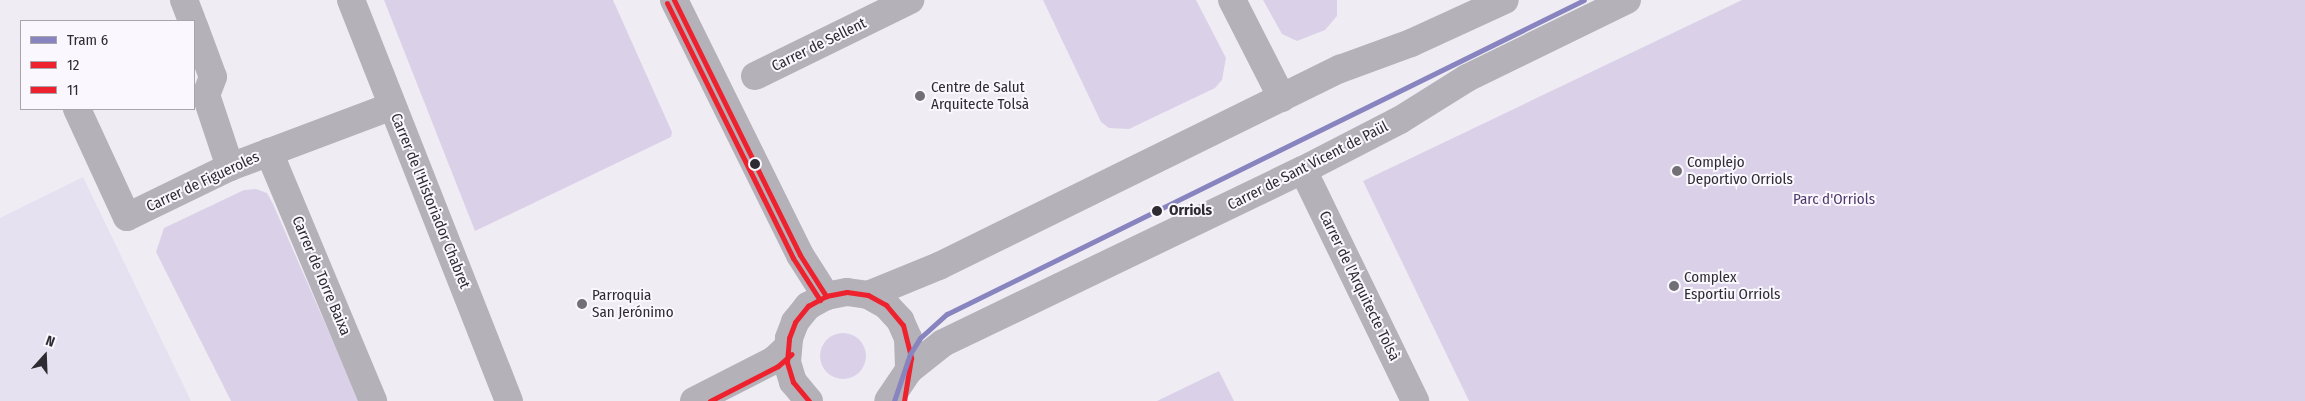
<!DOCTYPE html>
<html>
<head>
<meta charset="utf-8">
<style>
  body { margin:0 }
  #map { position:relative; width:2305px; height:401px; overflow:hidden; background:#efecf4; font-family:"Fira Sans Condensed",sans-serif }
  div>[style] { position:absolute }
  .built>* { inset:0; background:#e6e1f1 }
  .green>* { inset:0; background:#dad1e9 }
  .round { border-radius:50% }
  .street>* { height:28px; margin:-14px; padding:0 14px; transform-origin:14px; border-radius:14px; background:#b4b1b8 }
  .bus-1>* { height:5px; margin:-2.5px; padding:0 2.5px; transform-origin:2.5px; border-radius:2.5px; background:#ed222e }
  .bus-2>* { height:5px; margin:-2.5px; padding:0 2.5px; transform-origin:2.5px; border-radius:2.5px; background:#ed222e }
  .tram-1>* { height:5px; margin:-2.5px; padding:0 2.5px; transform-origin:2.5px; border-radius:2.5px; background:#8884bf }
  .dots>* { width:14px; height:14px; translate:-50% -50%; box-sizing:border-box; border:2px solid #faf8fe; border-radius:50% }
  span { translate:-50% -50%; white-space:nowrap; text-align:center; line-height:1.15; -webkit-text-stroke:4px #faf8fe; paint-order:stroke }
  .street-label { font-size:15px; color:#2e2c32 }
  .poi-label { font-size:15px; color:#2e2c32 }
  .left { translate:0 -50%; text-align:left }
  .park-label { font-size:15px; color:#4e3a6c }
  .stop-label { font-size:15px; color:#2e2c32; font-weight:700 }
  .legend { position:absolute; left:20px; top:20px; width:175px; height:90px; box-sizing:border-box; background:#faf8fe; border:1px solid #a8a6ac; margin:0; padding:6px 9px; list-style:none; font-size:15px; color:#2e2c32 }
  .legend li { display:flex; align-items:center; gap:10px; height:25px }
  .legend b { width:25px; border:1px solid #a8a6ac }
  .north { position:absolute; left:20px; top:331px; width:50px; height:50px; -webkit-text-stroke:4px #faf8fe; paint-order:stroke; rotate:20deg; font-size:14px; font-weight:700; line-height:20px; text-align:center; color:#2e2c32 }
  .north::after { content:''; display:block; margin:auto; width:18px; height:22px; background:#2e2c32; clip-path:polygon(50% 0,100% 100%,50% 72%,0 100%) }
</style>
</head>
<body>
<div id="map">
  <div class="built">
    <div style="clip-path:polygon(83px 177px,191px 401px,0 401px,0 218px)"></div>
  </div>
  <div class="green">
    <div style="clip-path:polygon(384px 0,613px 0,672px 132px,671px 137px,475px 231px)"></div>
    <div style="clip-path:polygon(1043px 0,1196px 0,1226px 58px,1222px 80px,1215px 88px,1129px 129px,1109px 128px,1101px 122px)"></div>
    <div style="clip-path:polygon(1263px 0,1337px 0,1337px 16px,1325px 30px,1297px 41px,1282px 34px)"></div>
    <div style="clip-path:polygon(1742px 0,2305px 0,2305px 401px,1469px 401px,1363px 181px)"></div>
    <div style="clip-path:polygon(256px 189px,267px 193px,273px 204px,359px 401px,231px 401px,156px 252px,164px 228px,244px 190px)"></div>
    <div class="round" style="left:820px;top:333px;width:46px;height:46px"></div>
    <div style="clip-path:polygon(1219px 371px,1234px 401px,1157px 401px)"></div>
  </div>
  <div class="street">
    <div style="left:184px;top:0;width:22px;rotate:69deg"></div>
    <div style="left:351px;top:0;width:431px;rotate:68.5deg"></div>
    <div style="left:674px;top:0;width:284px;rotate:63.7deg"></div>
    <div style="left:800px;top:255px;width:49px;rotate:57.6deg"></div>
    <div style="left:1232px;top:0;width:110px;rotate:63deg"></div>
    <div style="left:194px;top:26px;width:54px;rotate:69.6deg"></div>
    <div style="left:213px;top:77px;width:19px;rotate:111deg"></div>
    <div style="left:206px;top:95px;width:76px;rotate:71.6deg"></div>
    <div style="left:755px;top:76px;width:173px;rotate:-26.1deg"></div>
    <div style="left:77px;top:109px;width:119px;rotate:65.2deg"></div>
    <div style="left:127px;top:217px;width:114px;rotate:-25.9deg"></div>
    <div style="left:230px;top:167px;width:173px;rotate:-20.6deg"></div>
    <div style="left:269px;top:152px;width:270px;rotate:67.3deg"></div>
    <div style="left:1303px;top:170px;width:257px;rotate:64.1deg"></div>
    <div style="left:868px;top:295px;width:77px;rotate:-22.2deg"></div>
    <div style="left:939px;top:266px;width:447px;rotate:-26.2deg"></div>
    <div style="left:1340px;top:69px;width:76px;rotate:-20.1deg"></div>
    <div style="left:1411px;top:43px;width:103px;rotate:-24.6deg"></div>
    <div style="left:909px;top:370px;width:43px;rotate:-38.5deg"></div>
    <div style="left:943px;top:343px;width:399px;rotate:-25.7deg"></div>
    <div style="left:1303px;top:170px;width:109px;rotate:-27.3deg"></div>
    <div style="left:1400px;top:120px;width:79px;rotate:-32.1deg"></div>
    <div style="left:1467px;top:78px;width:178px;rotate:-26deg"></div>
    <div style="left:694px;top:401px;width:90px;rotate:-27.1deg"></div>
    <div style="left:774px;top:360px;width:18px;rotate:-43deg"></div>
    <div style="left:809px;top:401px;width:25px;rotate:-130deg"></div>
    <div style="left:793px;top:382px;width:21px;rotate:-107deg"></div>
    <div style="left:787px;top:362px;width:24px;rotate:-85deg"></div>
    <div style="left:789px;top:338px;width:17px;rotate:-69deg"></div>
    <div style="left:795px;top:322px;width:21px;rotate:-51deg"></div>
    <div style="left:808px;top:306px;width:21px;rotate:-29deg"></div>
    <div style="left:826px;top:296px;width:21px;rotate:-11deg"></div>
    <div style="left:847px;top:292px;width:21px;rotate:8deg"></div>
    <div style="left:868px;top:295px;width:21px;rotate:29deg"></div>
    <div style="left:886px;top:305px;width:21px;rotate:47deg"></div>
    <div style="left:900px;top:320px;width:20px;rotate:66deg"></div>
    <div style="left:908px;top:338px;width:32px;rotate:88deg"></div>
    <div style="left:909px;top:370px;width:37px;rotate:124deg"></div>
  </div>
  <div class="bus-1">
    <div style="left:674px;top:0;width:284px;rotate:63.7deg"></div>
    <div style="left:800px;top:255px;width:49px;rotate:57.6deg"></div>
    <div style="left:809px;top:401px;width:25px;rotate:-130deg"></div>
    <div style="left:793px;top:382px;width:21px;rotate:-107deg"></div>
    <div style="left:787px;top:362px;width:24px;rotate:-85deg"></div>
    <div style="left:789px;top:338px;width:17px;rotate:-69deg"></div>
    <div style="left:795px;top:322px;width:21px;rotate:-51deg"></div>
    <div style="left:808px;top:306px;width:21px;rotate:-29deg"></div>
    <div style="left:826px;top:296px;width:21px;rotate:-11deg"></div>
    <div style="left:847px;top:292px;width:21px;rotate:8deg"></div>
    <div style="left:868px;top:295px;width:21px;rotate:29deg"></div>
    <div style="left:886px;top:305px;width:26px;rotate:50deg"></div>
    <div style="left:903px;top:325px;width:34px;rotate:76deg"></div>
    <div style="left:911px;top:358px;width:44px;rotate:99.2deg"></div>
  </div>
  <div class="bus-2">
    <div style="left:667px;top:3px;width:284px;rotate:63.7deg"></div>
    <div style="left:793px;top:258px;width:50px;rotate:57.3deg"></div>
    <div style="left:710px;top:401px;width:76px;rotate:-27.2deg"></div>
    <div style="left:778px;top:366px;width:18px;rotate:-41deg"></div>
  </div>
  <div class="tram-1">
    <div style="left:894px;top:401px;width:50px;rotate:-71.2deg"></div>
    <div style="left:910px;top:354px;width:19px;rotate:-58deg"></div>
    <div style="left:920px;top:338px;width:36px;rotate:-42deg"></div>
    <div style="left:947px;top:314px;width:710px;rotate:-26.24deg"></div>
  </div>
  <div class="dots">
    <div style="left:920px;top:96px;background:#726f76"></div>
    <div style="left:755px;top:164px;background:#2e2c32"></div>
    <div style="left:1677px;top:171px;background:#726f76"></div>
    <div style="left:1157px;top:211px;background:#2e2c32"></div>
    <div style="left:1674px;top:286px;background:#726f76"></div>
    <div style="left:582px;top:304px;background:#726f76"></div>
  </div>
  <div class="street-label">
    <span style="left:819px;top:45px;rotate:-26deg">Carrer de Sellent</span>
    <span style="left:1308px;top:166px;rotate:-27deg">Carrer de Sant Vicent de Paül</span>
    <span style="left:203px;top:182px;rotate:-25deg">Carrer de Figueroles</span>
    <span style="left:430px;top:201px;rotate:68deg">Carrer de l'Historiador Chabret</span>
    <span style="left:321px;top:276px;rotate:67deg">Carrer de Torre Baixa</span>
    <span style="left:1359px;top:286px;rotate:64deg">Carrer de l'Arquitecte Tolsà</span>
  </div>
  <div class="poi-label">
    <span class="left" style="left:931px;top:96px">Centre de Salut<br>Arquitecte Tolsà</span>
    <span class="left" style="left:1687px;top:171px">Complejo<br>Deportivo Orriols</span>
    <span class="left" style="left:1684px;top:286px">Complex<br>Esportiu Orriols</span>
    <span class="left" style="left:592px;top:304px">Parroquia<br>San Jerónimo</span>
  </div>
  <div class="park-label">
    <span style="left:1834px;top:200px">Parc d'Orriols</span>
  </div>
  <div class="stop-label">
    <span class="left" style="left:1169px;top:211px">Orriols</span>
  </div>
  <ul class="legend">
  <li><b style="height:6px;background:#8884bf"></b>Tram 6</li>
  <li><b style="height:6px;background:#ed222e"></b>12</li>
  <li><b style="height:6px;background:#ed222e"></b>11</li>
  </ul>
  <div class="north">N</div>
</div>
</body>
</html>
